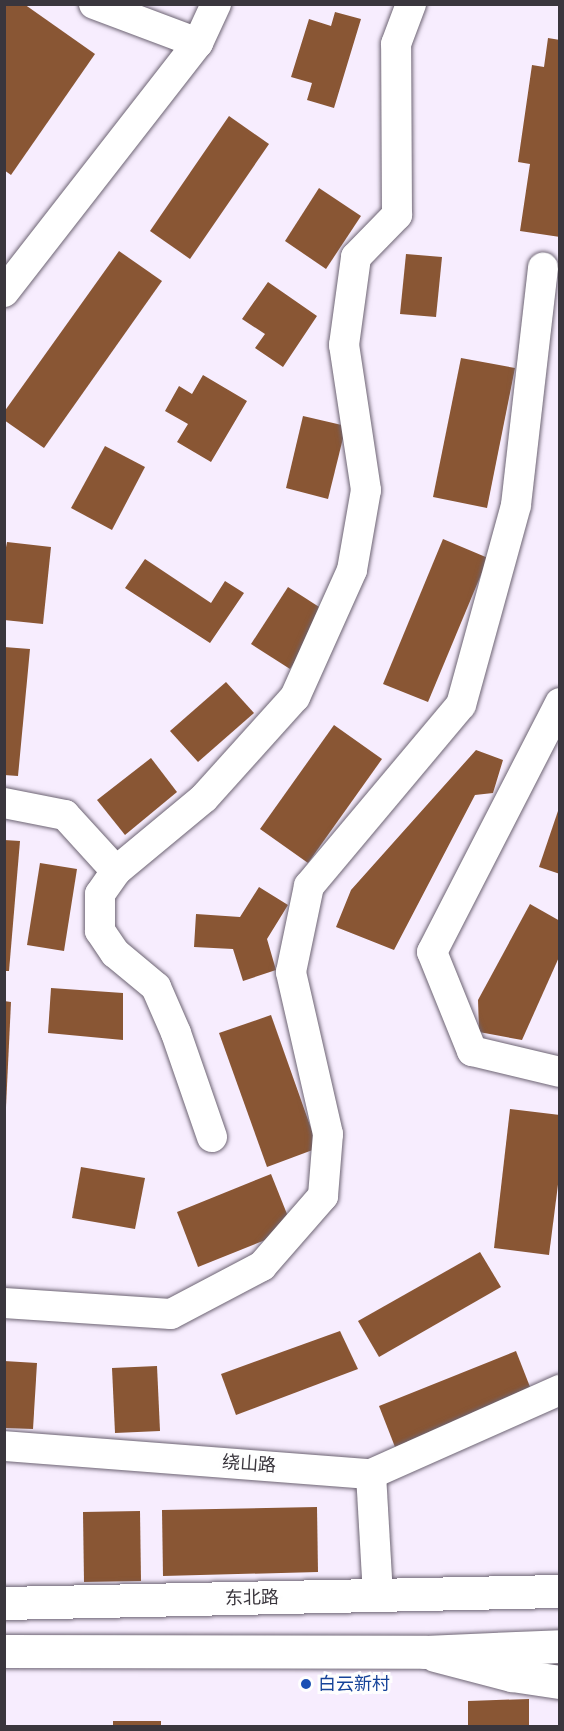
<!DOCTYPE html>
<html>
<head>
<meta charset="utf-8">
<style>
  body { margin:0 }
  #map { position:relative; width:564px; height:1731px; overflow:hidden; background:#f7edfe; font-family:"PT Sans","Noto Sans SC",sans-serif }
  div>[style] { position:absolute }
  .building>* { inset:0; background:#895634 }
  .roads { filter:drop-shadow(0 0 2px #6d6473) drop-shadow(0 0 2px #6d6473) }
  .minor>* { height:30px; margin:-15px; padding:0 15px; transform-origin:15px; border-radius:15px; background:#fff }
  .primary>* { height:33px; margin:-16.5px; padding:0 16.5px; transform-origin:16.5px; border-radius:16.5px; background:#fff }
  .trunk>* { height:33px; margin:-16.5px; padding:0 16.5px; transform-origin:16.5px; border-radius:16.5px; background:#fff }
  .dots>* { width:16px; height:16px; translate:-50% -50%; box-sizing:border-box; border:3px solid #fefefe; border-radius:50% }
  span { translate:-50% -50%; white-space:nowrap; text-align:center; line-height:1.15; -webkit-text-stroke:6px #fefefe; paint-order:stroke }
  .street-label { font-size:18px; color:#3a363d }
  .transit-label { font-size:18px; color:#164399 }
  .left { translate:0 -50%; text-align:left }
  .frame { position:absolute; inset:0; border:6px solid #3a363d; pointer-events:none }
</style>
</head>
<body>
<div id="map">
  <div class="building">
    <div style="clip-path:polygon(4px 4px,24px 4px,95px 54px,11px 175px,4px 170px)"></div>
    <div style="clip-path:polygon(335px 12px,361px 19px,334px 108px,307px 100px,312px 83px,291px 77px,309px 19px,331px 26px)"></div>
    <div style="clip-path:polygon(548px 38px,560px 40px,560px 237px,520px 231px,530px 164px,518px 162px,532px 65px,544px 67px)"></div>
    <div style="clip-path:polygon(229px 116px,269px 144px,190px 259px,150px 231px)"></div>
    <div style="clip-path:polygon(319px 188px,361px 216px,326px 269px,285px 241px)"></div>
    <div style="clip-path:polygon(119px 251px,162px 281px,44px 448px,4px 420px,4px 412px)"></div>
    <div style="clip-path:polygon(406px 254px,442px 257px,436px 317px,400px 314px)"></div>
    <div style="clip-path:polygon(268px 282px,317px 316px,283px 367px,255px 348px,265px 334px,242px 319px)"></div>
    <div style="clip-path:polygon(461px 358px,515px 368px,487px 508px,433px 497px)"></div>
    <div style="clip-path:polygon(203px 375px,247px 401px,211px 462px,177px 442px,188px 424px,165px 411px,179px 386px,192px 394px)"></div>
    <div style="clip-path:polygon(303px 416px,346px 426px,328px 499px,286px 488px)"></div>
    <div style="clip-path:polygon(105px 446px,145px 467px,112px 530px,71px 508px)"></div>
    <div style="clip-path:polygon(443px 539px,488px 558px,428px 702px,383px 684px)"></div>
    <div style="clip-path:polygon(7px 542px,51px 547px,43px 624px,4px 620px,4px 558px)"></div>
    <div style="clip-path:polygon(145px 559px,211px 603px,225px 581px,244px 593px,210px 643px,125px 588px)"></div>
    <div style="clip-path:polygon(288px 587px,327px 612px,290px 669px,251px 644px)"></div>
    <div style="clip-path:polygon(4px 647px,30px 649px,18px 776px,4px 775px)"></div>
    <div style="clip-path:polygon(226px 682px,254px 713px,198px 762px,170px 731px)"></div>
    <div style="clip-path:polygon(334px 725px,382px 759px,308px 863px,260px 829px)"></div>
    <div style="clip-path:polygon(476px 750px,503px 760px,493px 793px,475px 795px,394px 950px,336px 927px,351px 890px)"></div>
    <div style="clip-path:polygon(151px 758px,177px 792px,125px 835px,97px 800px)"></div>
    <div style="clip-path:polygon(559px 808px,560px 808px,560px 874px,539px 867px)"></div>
    <div style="clip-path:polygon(4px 840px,20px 841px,9px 971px,4px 971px)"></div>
    <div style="clip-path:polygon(40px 863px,77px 869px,64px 951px,27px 945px)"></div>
    <div style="clip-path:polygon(259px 887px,288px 905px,267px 939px,276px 970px,243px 981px,233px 949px,194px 947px,196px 914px,240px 917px)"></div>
    <div style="clip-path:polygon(530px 904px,560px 921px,560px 955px,522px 1040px,479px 1032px,478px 1000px)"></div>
    <div style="clip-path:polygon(51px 988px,123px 993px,123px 1040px,48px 1033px)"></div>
    <div style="clip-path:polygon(4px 1001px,11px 1002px,6px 1107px,4px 1107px)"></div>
    <div style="clip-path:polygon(271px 1015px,318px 1148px,267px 1167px,219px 1033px)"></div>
    <div style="clip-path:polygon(510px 1109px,560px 1115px,560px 1169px,549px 1255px,494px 1248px)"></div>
    <div style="clip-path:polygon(81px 1167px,145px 1178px,135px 1229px,72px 1218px)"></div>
    <div style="clip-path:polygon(271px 1174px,293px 1229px,198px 1267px,177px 1212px)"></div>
    <div style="clip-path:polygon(480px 1252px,501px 1287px,379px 1357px,358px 1321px)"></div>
    <div style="clip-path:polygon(340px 1331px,358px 1369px,236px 1415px,221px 1374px)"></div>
    <div style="clip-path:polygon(516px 1351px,532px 1392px,395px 1447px,379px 1406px)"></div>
    <div style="clip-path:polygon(4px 1361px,37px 1363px,33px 1429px,4px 1428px)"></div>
    <div style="clip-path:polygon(157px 1366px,160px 1431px,115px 1433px,112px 1368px)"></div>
    <div style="clip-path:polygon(317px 1507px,318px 1572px,163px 1576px,162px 1510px)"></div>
    <div style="clip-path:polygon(140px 1511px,141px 1581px,84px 1582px,83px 1512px)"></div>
    <div style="clip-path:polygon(529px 1699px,529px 1726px,468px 1726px,468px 1701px)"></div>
    <div style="clip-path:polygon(113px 1721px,161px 1721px,161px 1726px,113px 1726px)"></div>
  </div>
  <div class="roads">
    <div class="minor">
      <div style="left:94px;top:4px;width:111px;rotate:20.6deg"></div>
      <div style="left:198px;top:43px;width:43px;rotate:-65.2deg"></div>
      <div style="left:4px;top:292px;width:316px;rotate:-52.1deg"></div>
      <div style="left:560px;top:703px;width:280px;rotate:117.2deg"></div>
      <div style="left:432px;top:952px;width:107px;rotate:68deg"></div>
      <div style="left:472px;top:1051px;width:90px;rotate:13.4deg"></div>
      <div style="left:4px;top:803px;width:62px;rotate:11.1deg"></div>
      <div style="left:65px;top:815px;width:76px;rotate:47.7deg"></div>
      <div style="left:212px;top:1137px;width:110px;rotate:-109.1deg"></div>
      <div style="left:176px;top:1033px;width:50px;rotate:-113.5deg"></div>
      <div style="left:156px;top:987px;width:53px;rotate:-140.3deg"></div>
      <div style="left:115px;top:953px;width:27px;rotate:-124deg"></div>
      <div style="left:100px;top:931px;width:37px;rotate:-90deg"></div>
      <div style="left:100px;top:894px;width:28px;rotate:-55deg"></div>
      <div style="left:116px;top:871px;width:114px;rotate:-39.7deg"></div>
      <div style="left:204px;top:798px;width:136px;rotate:-48deg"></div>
      <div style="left:295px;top:697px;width:139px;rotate:-65.8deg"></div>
      <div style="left:352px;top:570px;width:81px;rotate:-80.1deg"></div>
      <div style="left:366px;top:490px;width:147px;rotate:-98.6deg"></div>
      <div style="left:344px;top:345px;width:89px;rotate:-82.2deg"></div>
      <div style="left:356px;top:257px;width:59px;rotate:-45.7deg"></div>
      <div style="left:397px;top:215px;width:171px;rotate:-90.3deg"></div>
      <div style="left:396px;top:44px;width:43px;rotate:-69.4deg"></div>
      <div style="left:4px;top:1303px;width:167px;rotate:3.8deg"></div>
      <div style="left:171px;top:1314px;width:103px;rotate:-27.8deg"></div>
      <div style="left:262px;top:1266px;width:93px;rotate:-48.9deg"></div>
      <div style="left:323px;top:1196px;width:62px;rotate:-85.4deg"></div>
      <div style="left:328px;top:1134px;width:166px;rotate:-102.9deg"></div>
      <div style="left:291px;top:972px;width:88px;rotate:-78.2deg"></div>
      <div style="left:309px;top:886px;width:236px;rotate:-50deg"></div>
      <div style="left:461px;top:705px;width:207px;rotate:-74.6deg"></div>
      <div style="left:516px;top:505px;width:239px;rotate:-83.5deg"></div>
      <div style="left:4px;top:1446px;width:368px;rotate:4.4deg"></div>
      <div style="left:371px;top:1474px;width:122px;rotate:86.7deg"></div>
      <div style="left:371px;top:1474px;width:207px;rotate:-24deg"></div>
    </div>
    <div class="primary">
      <div style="left:435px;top:1655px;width:80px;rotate:14.6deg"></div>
      <div style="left:512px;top:1675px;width:49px;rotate:8.3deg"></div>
    </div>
    <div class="trunk">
      <div style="left:4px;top:1603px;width:556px;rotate:-1.24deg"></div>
      <div style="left:4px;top:1651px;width:421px;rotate:0.1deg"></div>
      <div style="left:425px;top:1652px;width:135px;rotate:-2.5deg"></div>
    </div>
  </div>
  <div class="dots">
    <div style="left:306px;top:1684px;background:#1a4fb4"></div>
  </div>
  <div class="street-label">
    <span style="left:249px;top:1464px;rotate:4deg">绕山路</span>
    <span style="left:252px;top:1598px;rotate:-1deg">东北路</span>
  </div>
  <div class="transit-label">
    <span class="left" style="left:318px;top:1684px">白云新村</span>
  </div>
  <div class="frame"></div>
</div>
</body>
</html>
